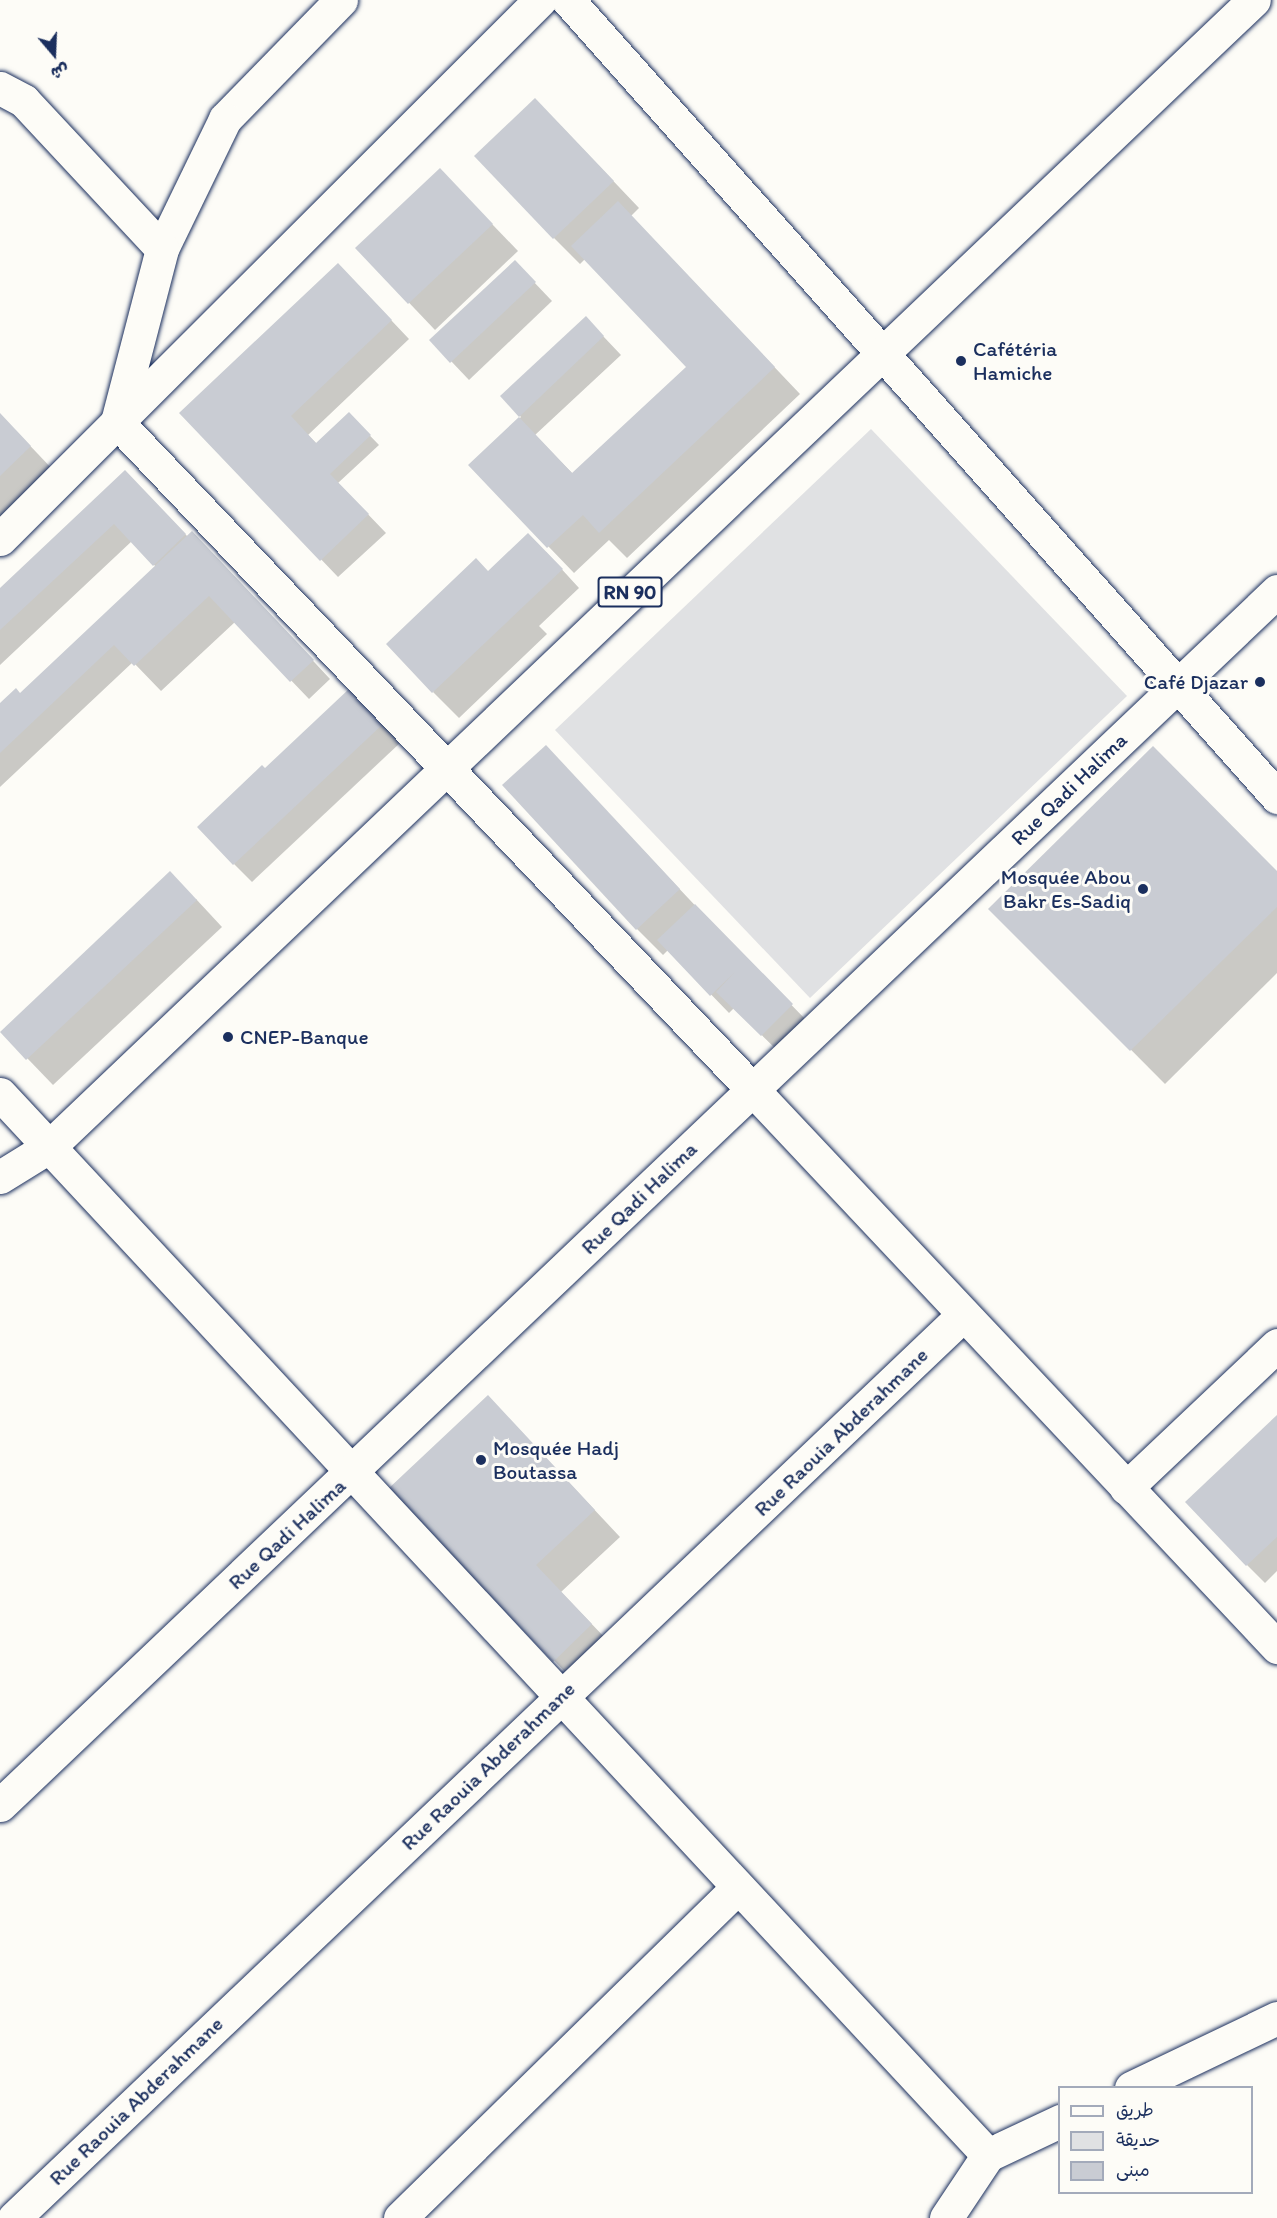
<!DOCTYPE html>
<html>
<head>
<meta charset="utf-8">
<style>
  body { margin:0 }
  #map { position:relative; width:1277px; height:2218px; overflow:hidden; background:#fdfcf7; font-family:Itim,"Playpen Sans Arabic",sans-serif }
  div>[style] { position:absolute }
  .green>* { inset:0; background:#e0e1e3 }
  .shadow>* { inset:0; background:#0003 }
  .building>* { inset:0; background:#c9ccd3 }
  .roads { filter:drop-shadow(0 0 2px #1b2f5e) drop-shadow(0 0 2px #1b2f5e) }
  .minor>* { height:33px; margin:-16.5px; padding:0 16.5px; transform-origin:16.5px; border-radius:16.5px; background:#fdfcf7 }
  .primary>* { height:33px; margin:-16.5px; padding:0 16.5px; transform-origin:16.5px; border-radius:16.5px; background:#fdfcf7 }
  .dots>* { width:16px; height:16px; translate:-50% -50%; box-sizing:border-box; border:3px solid #fdfcf7; border-radius:50% }
  span { translate:-50% -50%; white-space:nowrap; text-align:center; line-height:1.15; -webkit-text-stroke:6px #fdfcf7; paint-order:stroke }
  .shield-label span { padding:2px 4px; background:#fdfcf7; border:2px solid; border-radius:4px; -webkit-text-stroke-width:0 }
  .shield-label { font-size:20px; color:#1b2f5e; font-weight:700 }
  .poi-label { font-size:21px; color:#1b2f5e }
  .left { translate:0 -50%; text-align:left }
  .right { translate:-100% -50%; text-align:right }
  .street-label { font-size:21px; color:#1b2f5e }
  .legend { position:absolute; left:1058px; top:2086px; width:195px; height:108px; box-sizing:border-box; background:#fdfcf7; border:2px solid #a3aaba; margin:0; padding:8px 10px; list-style:none; font-size:18px; color:#1b2f5e }
  .legend li { display:flex; align-items:center; gap:12px; height:30px }
  .legend b { width:30px; border:2px solid #a3aaba }
  .north { position:absolute; left:24px; top:24px; width:60px; height:60px; -webkit-text-stroke:4px #fdfcf7; paint-order:stroke; rotate:161deg; font-size:16px; font-weight:700; line-height:24px; text-align:center; color:#1b2f5e }
  .north::after { content:''; display:block; margin:auto; width:21px; height:27px; background:#1b2f5e; clip-path:polygon(50% 0,100% 100%,50% 72%,0 100%) }
</style>
</head>
<body>
<div id="map">
  <div class="green">
    <div style="clip-path:polygon(871px 429px,1127px 696px,810px 998px,555px 730px)"></div>
  </div>
  <div class="shadow">
    <div style="clip-path:polygon(561px 126px,639px 208px,631px 216px,800px 394px,627px 558px,609px 540px,574px 573px,470px 465px,521px 417px,502px 397px,603px 336px,621px 355px,535px 435px,573px 474px,688px 367px,585px 259px,580px 264px,554px 238px)"></div>
    <div style="clip-path:polygon(466px 197px,518px 251px,435px 330px,357px 248px)"></div>
    <div style="clip-path:polygon(532px 280px,552px 301px,469px 380px,431px 340px)"></div>
    <div style="clip-path:polygon(356px 283px,409px 339px,308px 435px,317px 444px,349px 414px,379px 445px,338px 483px,386px 533px,338px 577px,181px 413px)"></div>
    <div style="clip-path:polygon(0 414px,56px 473px,0 527px)"></div>
    <div style="clip-path:polygon(143px 490px,188px 537px,218px 559px,330px 679px,309px 699px,235px 622px,161px 691px,133px 662px,0 787px,0 705px,20px 695px,156px 567px,132px 541px,0 665px,0 590px)"></div>
    <div style="clip-path:polygon(546px 552px,579px 588px,539px 626px,547px 634px,459px 718px,433px 692px,488px 573px)"></div>
    <div style="clip-path:polygon(350px 690px,400px 743px,252px 882px,234px 864px,265px 770px)"></div>
    <div style="clip-path:polygon(546px 747px,705px 916px,809px 1023px,780px 1053px,734px 1008px,729px 1013px,668px 950px,663px 955px,637px 929px)"></div>
    <div style="clip-path:polygon(1277px 873px,1277px 973px,1165px 1084px,991px 909px)"></div>
    <div style="clip-path:polygon(196px 899px,222px 927px,53px 1085px,2px 1032px)"></div>
    <div style="clip-path:polygon(1277px 1417px,1277px 1571px,1265px 1583px,1247px 1565px)"></div>
    <div style="clip-path:polygon(514px 1424px,620px 1537px,561px 1592px,609px 1642px,571px 1678px,390px 1489px)"></div>
  </div>
  <div class="building">
    <div style="clip-path:polygon(535px 98px,614px 181px,553px 239px,474px 156px)"></div>
    <div style="clip-path:polygon(440px 168px,493px 224px,408px 304px,355px 248px)"></div>
    <div style="clip-path:polygon(618px 201px,775px 367px,599px 533px,583px 515px,547px 548px,468px 465px,519px 417px,572px 473px,686px 367px,571px 246px)"></div>
    <div style="clip-path:polygon(515px 260px,536px 282px,450px 363px,429px 340px)"></div>
    <div style="clip-path:polygon(338px 263px,392px 320px,291px 416px,316px 443px,349px 412px,371px 435px,330px 474px,369px 514px,320px 561px,179px 413px)"></div>
    <div style="clip-path:polygon(586px 316px,604px 336px,519px 417px,500px 396px)"></div>
    <div style="clip-path:polygon(0 413px,31px 446px,0 476px)"></div>
    <div style="clip-path:polygon(125px 470px,186px 534px,153px 566px,114px 524px,0 630px,0 588px)"></div>
    <div style="clip-path:polygon(192px 531px,314px 660px,290px 682px,209px 596px,134px 666px,114px 645px,0 753px,0 703px,16px 688px,20px 693px)"></div>
    <div style="clip-path:polygon(528px 533px,563px 569px,432px 693px,386px 644px,476px 558px,488px 571px)"></div>
    <div style="clip-path:polygon(350px 688px,383px 724px,233px 865px,197px 827px,262px 765px,265px 768px)"></div>
    <div style="clip-path:polygon(546px 745px,680px 889px,636px 930px,502px 785px)"></div>
    <div style="clip-path:polygon(1153px 746px,1277px 871px,1277px 907px,1130px 1051px,988px 909px)"></div>
    <div style="clip-path:polygon(170px 871px,197px 900px,26px 1060px,0 1032px)"></div>
    <div style="clip-path:polygon(695px 904px,793px 1004px,761px 1036px,716px 992px,735px 972px,710px 996px,657px 940px)"></div>
    <div style="clip-path:polygon(488px 1395px,595px 1510px,536px 1565px,592px 1624px,553px 1662px,388px 1489px)"></div>
    <div style="clip-path:polygon(1277px 1415px,1277px 1537px,1246px 1566px,1185px 1502px)"></div>
  </div>
  <div class="roads">
    <div class="minor">
      <div style="left:341px;top:0;width:166px;rotate:134.3deg"></div>
      <div style="left:225px;top:119px;width:144px;rotate:115.9deg"></div>
      <div style="left:162px;top:249px;width:179px;rotate:104.6deg"></div>
      <div style="left:117px;top:422px;width:922px;rotate:46.41deg"></div>
      <div style="left:753px;top:1090px;width:765px;rotate:46.75deg"></div>
      <div style="left:568px;top:0;width:1067px;rotate:48.34deg"></div>
      <div style="left:0;top:88px;width:27px;rotate:28deg"></div>
      <div style="left:24px;top:101px;width:202px;rotate:47deg"></div>
      <div style="left:0;top:539px;width:763px;rotate:-44.95deg"></div>
      <div style="left:0;top:1094px;width:1450px;rotate:47.04deg"></div>
      <div style="left:988px;top:2155px;width:80px;rotate:-25.3deg"></div>
      <div style="left:1126px;top:1488px;width:208px;rotate:-43.4deg"></div>
      <div style="left:0;top:1805px;width:1762px;rotate:-43.55deg"></div>
      <div style="left:1131px;top:2088px;width:162px;rotate:-25.6deg"></div>
      <div style="left:14px;top:2218px;width:1310px;rotate:-43.58deg"></div>
      <div style="left:400px;top:2218px;width:473px;rotate:-44.4deg"></div>
      <div style="left:946px;top:2218px;width:76px;rotate:-56.3deg"></div>
    </div>
    <div class="primary">
      <div style="left:0;top:1177px;width:59px;rotate:-31.8deg"></div>
      <div style="left:50px;top:1146px;width:1662px;rotate:-43.59deg"></div>
    </div>
  </div>
  <div class="dots">
    <div style="left:961px;top:361px;background:#1b2f5e"></div>
    <div style="left:1260px;top:682px;background:#1b2f5e"></div>
    <div style="left:1143px;top:889px;background:#1b2f5e"></div>
    <div style="left:228px;top:1037px;background:#1b2f5e"></div>
    <div style="left:481px;top:1460px;background:#1b2f5e"></div>
  </div>
  <div class="shield-label">
    <span style="left:630px;top:592px">RN 90</span>
  </div>
  <div class="poi-label">
    <span class="left" style="left:973px;top:361px">Cafétéria<br>Hamiche</span>
    <span class="right" style="left:1248px;top:682px">Café Djazar</span>
    <span class="right" style="left:1131px;top:889px">Mosquée Abou<br>Bakr Es-Sadiq</span>
    <span class="left" style="left:240px;top:1037px">CNEP-Banque</span>
    <span class="left" style="left:493px;top:1460px">Mosquée Hadj<br>Boutassa</span>
  </div>
  <div class="street-label">
    <span style="left:1069px;top:789px;rotate:-44deg">Rue Qadi Halima</span>
    <span style="left:639px;top:1198px;rotate:-44deg">Rue Qadi Halima</span>
    <span style="left:841px;top:1432px;rotate:-44deg">Rue Raouia Abderahmane</span>
    <span style="left:287px;top:1534px;rotate:-43deg">Rue Qadi Halima</span>
    <span style="left:488px;top:1766px;rotate:-44deg">Rue Raouia Abderahmane</span>
    <span style="left:136px;top:2101px;rotate:-44deg">Rue Raouia Abderahmane</span>
  </div>
  <ul class="legend">
  <li><b style="height:8px;background:#fdfcf7"></b>طريق</li>
  <li><b style="height:16px;background:#e0e1e3"></b>حديقة</li>
  <li><b style="height:16px;background:#c9ccd3"></b>مبنى</li>
  </ul>
  <div class="north">ش</div>
</div>
</body>
</html>
